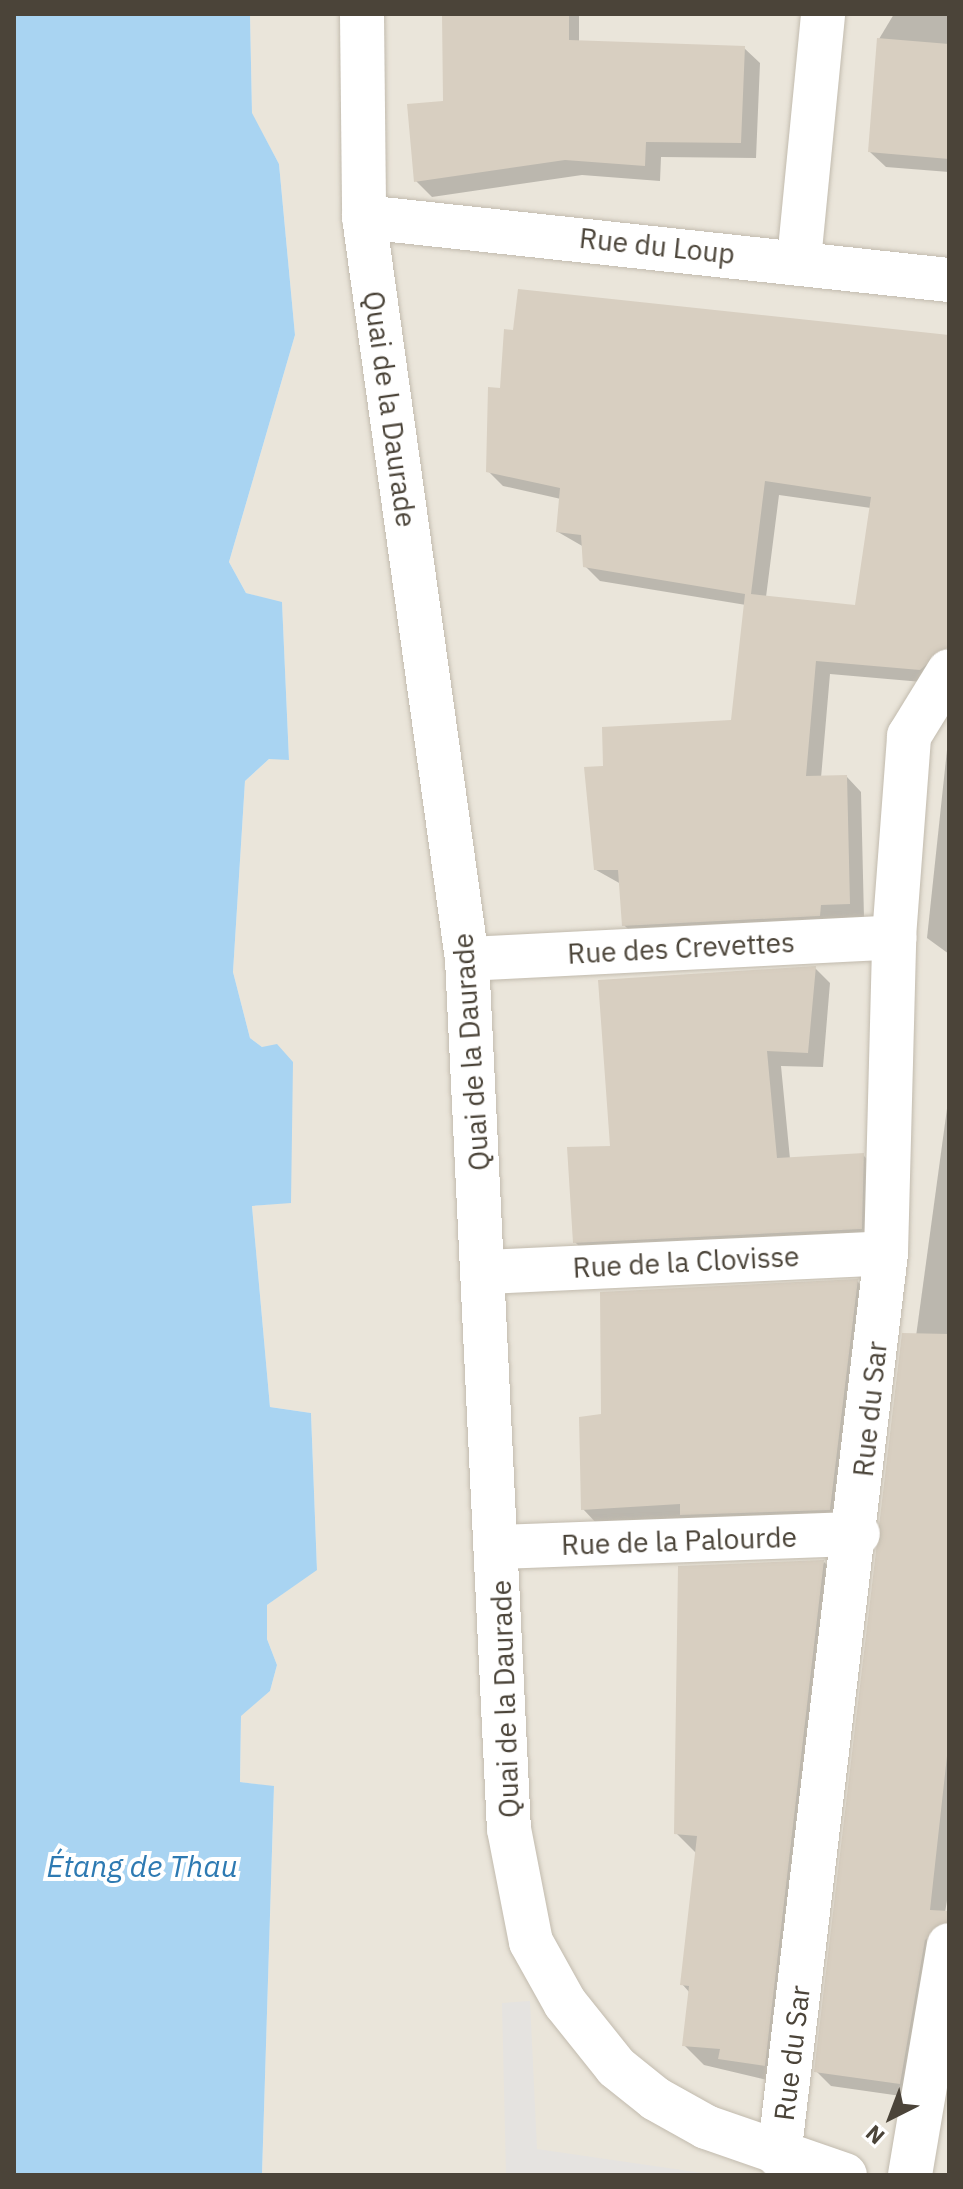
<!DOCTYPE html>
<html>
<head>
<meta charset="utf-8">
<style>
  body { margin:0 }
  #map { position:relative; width:963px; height:2189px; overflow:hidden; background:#f6f3ec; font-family:"IBM Plex Sans",sans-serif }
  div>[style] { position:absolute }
  .residential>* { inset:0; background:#eae5da }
  .parking>* { inset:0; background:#e5e3e0 }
  .water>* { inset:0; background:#a9d4f2 }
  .shadow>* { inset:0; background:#0003 }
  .building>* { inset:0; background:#d8cfc1 }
  .roads { filter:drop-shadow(0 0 2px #c2bbae) drop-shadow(0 0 2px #c2bbae) }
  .minor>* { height:44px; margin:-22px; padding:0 22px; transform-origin:22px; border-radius:22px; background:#fff }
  span { translate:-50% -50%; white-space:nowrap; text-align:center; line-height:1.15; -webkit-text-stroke:8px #fff; paint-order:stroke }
  .street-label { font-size:28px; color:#4b4439 }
  .water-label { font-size:30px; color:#2e7ab2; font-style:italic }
  .frame { position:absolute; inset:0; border:16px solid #4b4439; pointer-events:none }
  .north { position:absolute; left:851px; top:2077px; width:80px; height:80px; -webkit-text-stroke:6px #fff; paint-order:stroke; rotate:222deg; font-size:22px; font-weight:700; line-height:32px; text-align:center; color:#4b4439 }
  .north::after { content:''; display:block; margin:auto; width:28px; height:36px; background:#4b4439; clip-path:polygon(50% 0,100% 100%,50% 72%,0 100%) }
</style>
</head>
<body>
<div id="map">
  <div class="residential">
    <div style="clip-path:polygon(250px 14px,949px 14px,949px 2175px,262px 2175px,274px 1787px,240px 1782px,241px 1715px,270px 1691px,277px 1665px,267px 1639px,267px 1605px,317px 1569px,311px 1413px,270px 1407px,252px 1206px,291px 1202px,262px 1047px,250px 1038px,233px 972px,245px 781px,269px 759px,289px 759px,282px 603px,246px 593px,229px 562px,295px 335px,279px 164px,252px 114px)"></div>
  </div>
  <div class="parking">
    <div style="clip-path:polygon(530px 2001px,537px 2149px,716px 2175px,506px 2175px,502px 2003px)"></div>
  </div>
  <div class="water">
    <div style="clip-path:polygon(14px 14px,250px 14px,252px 113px,279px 164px,295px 335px,229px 562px,246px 593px,282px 602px,289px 760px,269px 759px,245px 781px,233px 972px,250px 1038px,262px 1047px,277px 1044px,293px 1062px,291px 1203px,252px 1206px,270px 1407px,311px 1413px,317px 1570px,267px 1605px,267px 1639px,277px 1665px,270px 1691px,241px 1716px,240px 1782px,274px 1786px,262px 2175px,14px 2175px)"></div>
  </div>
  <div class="shadow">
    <div style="clip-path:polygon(444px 14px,579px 14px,579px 42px,744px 48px,760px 63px,756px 158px,661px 157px,660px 181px,582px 175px,432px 197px,416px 181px,445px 103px)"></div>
    <div style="clip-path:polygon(894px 14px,949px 14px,949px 172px,886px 167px,870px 152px,879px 39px)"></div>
    <div style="clip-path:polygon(evenodd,949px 337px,949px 567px,934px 683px,830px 674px,821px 778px,847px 777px,861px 792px,864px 918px,639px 940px,624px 925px,621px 884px,596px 870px,605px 768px,733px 722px,746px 605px,600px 581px,585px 566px,584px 547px,558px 532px,561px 499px,503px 486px,488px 471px,502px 390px,949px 337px,779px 495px,871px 508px,856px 607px,766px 597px,779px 495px)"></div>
    <div style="clip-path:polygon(949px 731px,949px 954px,927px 938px)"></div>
    <div style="clip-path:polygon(815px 968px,830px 983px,823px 1067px,781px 1066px,790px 1159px,863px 1155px,878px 1170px,876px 1244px,590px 1257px,575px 1242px,612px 1148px)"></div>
    <div style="clip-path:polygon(949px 1094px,949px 1888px,915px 2098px,831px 2086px,816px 2071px)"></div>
    <div style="clip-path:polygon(857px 1281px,872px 1297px,845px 1525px,598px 1525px,583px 1509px,603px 1416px)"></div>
    <div style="clip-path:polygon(824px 1562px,844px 1582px,784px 2084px,704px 2065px,684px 2045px,690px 1993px,682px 1984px,697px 1854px,676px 1833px)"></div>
  </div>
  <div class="building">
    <div style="clip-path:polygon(442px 14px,569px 14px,569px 40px,745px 46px,741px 143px,646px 142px,645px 166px,565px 160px,414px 182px,407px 104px,443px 101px)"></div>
    <div style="clip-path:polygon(877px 38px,949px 44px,949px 159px,868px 152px)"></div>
    <div style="clip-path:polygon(evenodd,518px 289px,949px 335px,949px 646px,920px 670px,816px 661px,806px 776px,847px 775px,850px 904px,821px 905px,820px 916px,622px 926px,618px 870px,594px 870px,584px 767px,603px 766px,602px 727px,731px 720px,745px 594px,583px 567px,581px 535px,556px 532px,560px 488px,486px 472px,488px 387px,500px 388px,504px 329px,513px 330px,518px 289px,765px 481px,871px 497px,855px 605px,751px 594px,765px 481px)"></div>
    <div style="clip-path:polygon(816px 966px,808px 1053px,767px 1051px,777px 1158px,864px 1153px,862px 1229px,573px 1243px,567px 1147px,610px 1146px,598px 980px)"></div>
    <div style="clip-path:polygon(858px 1279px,830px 1510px,680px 1515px,680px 1504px,581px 1510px,579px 1417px,601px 1414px,600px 1292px)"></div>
    <div style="clip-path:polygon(902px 1333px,949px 1334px,949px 1738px,930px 1910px,949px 1911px,949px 1921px,925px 1940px,900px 2084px,814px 2072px)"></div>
    <div style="clip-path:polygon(824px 1560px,765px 2066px,718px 2059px,720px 2049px,682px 2046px,689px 1986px,680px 1985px,697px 1836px,674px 1834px,678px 1566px)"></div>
  </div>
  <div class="roads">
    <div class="minor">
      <div style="left:362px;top:14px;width:203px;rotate:89.4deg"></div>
      <div style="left:364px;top:217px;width:749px;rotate:82.1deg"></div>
      <div style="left:467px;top:959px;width:871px;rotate:87.24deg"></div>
      <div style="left:509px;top:1829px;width:115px;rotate:79deg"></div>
      <div style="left:531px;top:1942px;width:70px;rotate:60.9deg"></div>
      <div style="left:565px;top:2003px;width:82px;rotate:51.4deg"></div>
      <div style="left:616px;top:2067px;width:51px;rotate:38.7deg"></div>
      <div style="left:656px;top:2099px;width:57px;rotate:29.2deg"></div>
      <div style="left:706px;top:2127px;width:147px;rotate:19.1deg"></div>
      <div style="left:364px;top:217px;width:588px;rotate:6.15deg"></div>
      <div style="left:799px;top:260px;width:247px;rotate:-84.4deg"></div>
      <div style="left:467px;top:959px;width:428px;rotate:-2.9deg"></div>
      <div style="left:487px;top:1272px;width:399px;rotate:-2.7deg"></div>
      <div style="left:500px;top:1547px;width:358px;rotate:-2.1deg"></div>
      <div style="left:779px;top:2156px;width:909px;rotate:-83.24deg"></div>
      <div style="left:886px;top:1253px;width:316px;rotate:-88.5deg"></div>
      <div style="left:894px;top:937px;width:202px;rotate:-85.7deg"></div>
      <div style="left:909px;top:736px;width:76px;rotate:-58.4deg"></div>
      <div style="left:910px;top:2175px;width:233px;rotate:-80.4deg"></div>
    </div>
  </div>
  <div class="street-label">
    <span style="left:657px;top:246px;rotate:6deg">Rue du Loup</span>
    <span style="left:390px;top:409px;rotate:82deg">Quai de la Daurade</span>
    <span style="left:681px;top:948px;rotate:-3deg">Rue des Crevettes</span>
    <span style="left:471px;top:1052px;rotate:-94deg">Quai de la Daurade</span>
    <span style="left:686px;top:1262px;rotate:-3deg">Rue de la Clovisse</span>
    <span style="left:870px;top:1409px;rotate:-84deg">Rue du Sar</span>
    <span style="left:679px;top:1541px;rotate:-2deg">Rue de la Palourde</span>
    <span style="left:505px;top:1699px;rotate:-92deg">Quai de la Daurade</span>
    <span style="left:792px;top:2053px;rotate:-83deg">Rue du Sar</span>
  </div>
  <div class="water-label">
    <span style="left:142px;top:1866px">Étang de Thau</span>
  </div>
  <div class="frame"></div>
  <div class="north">N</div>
</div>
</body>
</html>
